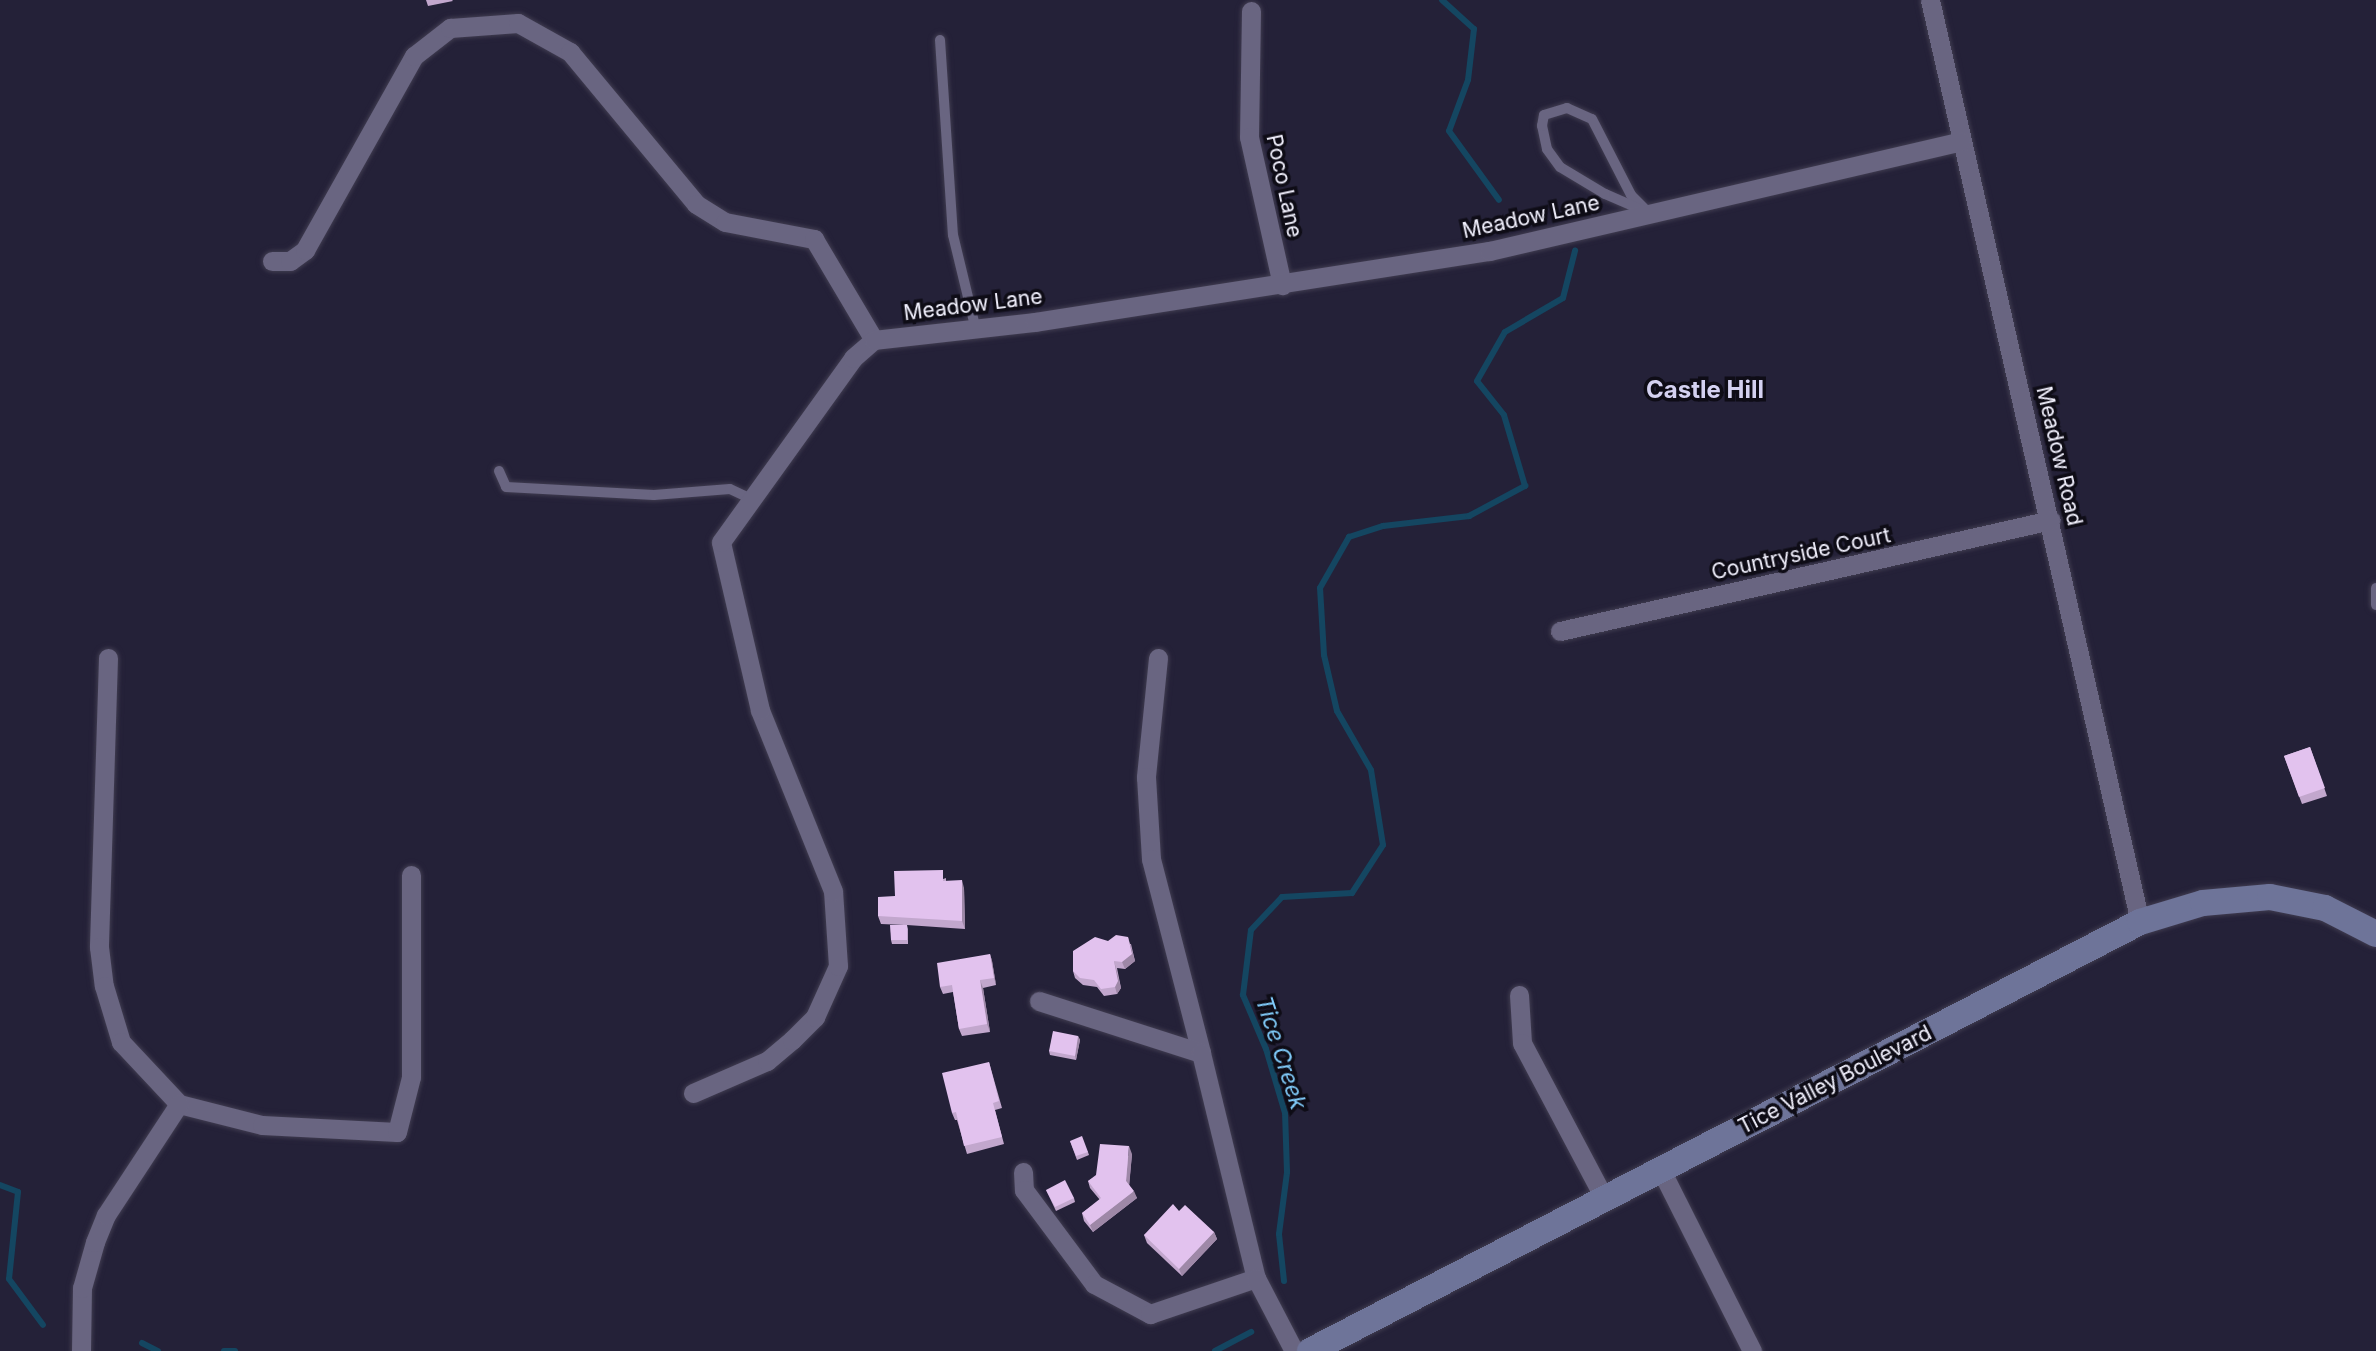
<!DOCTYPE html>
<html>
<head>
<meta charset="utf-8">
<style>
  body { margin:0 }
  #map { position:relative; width:2376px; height:1351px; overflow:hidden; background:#242138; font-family:Inter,sans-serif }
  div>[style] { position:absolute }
  .stream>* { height:6px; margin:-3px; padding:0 3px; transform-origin:3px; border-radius:3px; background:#144661 }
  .roads { filter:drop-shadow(0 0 2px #403c50) drop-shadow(0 0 2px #403c50) }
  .lane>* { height:10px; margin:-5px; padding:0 5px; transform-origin:5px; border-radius:5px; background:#696581 }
  .street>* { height:19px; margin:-9.5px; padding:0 9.5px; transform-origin:9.5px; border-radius:9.5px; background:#696581 }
  .secondary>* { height:26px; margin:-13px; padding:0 13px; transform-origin:13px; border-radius:13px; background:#6e7499 }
  .wall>* { inset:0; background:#c2a7cd }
  .shaded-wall>* { inset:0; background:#9e88a7 }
  .building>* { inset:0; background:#e2c2ee }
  span { translate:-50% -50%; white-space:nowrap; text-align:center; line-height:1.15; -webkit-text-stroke:7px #0e0c16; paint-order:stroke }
  .street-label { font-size:21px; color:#f2f1fe }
  .water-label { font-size:23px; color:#80cbfa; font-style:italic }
  .quarter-label { font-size:24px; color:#d4d1f1; font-weight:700 }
</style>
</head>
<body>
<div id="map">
  <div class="stream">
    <div style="left:1442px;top:0;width:43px;rotate:42.2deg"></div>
    <div style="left:1474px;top:29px;width:51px;rotate:96.7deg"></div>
    <div style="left:1468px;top:80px;width:54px;rotate:110.4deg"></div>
    <div style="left:1449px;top:131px;width:85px;rotate:54.1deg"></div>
    <div style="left:0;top:1185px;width:19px;rotate:21deg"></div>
    <div style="left:18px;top:1192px;width:87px;rotate:95.9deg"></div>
    <div style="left:9px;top:1279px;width:57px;rotate:53.5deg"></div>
    <div style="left:1284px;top:1281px;width:47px;rotate:-96.1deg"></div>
    <div style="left:1279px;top:1234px;width:63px;rotate:-82.6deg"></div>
    <div style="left:1287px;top:1172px;width:59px;rotate:-91.9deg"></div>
    <div style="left:1285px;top:1113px;width:67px;rotate:-106.5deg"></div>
    <div style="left:1266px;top:1049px;width:59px;rotate:-113.1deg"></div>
    <div style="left:1243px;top:995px;width:65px;rotate:-83deg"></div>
    <div style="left:1251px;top:930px;width:45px;rotate:-46.8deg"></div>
    <div style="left:1282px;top:897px;width:70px;rotate:-3.3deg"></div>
    <div style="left:1352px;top:893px;width:57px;rotate:-57.1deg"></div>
    <div style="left:1383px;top:845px;width:76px;rotate:-99.1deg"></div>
    <div style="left:1371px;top:770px;width:68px;rotate:-120deg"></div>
    <div style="left:1337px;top:711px;width:57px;rotate:-103.1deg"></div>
    <div style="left:1324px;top:655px;width:67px;rotate:-93.4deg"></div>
    <div style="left:1320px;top:588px;width:59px;rotate:-60.4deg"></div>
    <div style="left:1349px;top:537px;width:36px;rotate:-18deg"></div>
    <div style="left:1383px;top:526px;width:87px;rotate:-6.6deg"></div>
    <div style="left:1469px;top:516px;width:64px;rotate:-28.2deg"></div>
    <div style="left:1525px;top:486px;width:74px;rotate:-106.5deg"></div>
    <div style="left:1504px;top:415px;width:43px;rotate:-128.5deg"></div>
    <div style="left:1477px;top:381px;width:56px;rotate:-60.3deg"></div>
    <div style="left:1505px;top:332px;width:67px;rotate:-30.4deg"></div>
    <div style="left:1563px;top:298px;width:49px;rotate:-75.7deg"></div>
    <div style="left:142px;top:1343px;width:18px;rotate:27deg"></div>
    <div style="left:224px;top:1351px;width:11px"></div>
    <div style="left:1215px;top:1351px;width:41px;rotate:-27.8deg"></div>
  </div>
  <div class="roads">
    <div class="lane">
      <div style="left:940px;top:40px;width:195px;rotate:86.2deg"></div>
      <div style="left:953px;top:235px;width:94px;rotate:76.4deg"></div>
      <div style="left:1567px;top:108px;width:27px;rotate:24deg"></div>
      <div style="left:1592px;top:119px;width:85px;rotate:62.8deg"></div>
      <div style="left:1631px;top:195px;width:25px;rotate:45deg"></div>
      <div style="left:1649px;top:213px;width:48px;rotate:-156.6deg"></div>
      <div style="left:1605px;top:194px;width:52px;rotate:-149deg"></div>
      <div style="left:1560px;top:167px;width:22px;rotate:-126deg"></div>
      <div style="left:1547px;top:149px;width:24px;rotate:-102deg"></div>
      <div style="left:1542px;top:126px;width:11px;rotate:-80deg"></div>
      <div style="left:1544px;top:115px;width:24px;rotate:-17deg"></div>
      <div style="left:499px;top:471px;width:17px;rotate:66deg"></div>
      <div style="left:506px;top:487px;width:148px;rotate:3.1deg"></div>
      <div style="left:654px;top:495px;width:76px;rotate:-4.5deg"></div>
      <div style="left:730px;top:489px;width:23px;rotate:25deg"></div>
      <div style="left:2376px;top:588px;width:17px;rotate:90deg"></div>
    </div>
    <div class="street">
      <div style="left:1930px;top:0;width:946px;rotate:77.17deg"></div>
      <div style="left:1251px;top:11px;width:126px;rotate:90.9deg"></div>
      <div style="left:1249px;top:137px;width:152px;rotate:77.4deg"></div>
      <div style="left:272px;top:261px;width:18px"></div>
      <div style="left:290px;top:261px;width:19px;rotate:-36deg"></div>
      <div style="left:305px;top:250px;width:223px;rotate:-60.7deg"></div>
      <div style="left:414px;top:56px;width:46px;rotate:-37.9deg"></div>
      <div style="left:450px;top:28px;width:68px;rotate:-4.2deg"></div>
      <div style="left:518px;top:23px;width:60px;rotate:29.1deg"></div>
      <div style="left:570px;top:52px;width:197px;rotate:50.3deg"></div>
      <div style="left:696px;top:204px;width:34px;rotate:32deg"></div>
      <div style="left:725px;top:222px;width:91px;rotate:10.8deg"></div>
      <div style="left:814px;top:239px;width:117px;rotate:59.3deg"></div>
      <div style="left:1560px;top:631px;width:503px;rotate:-12.74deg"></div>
      <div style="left:108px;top:658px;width:289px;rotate:91.8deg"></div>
      <div style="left:99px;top:947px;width:39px;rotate:83deg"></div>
      <div style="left:104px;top:986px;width:59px;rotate:73.1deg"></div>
      <div style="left:121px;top:1042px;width:85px;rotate:46.9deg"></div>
      <div style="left:179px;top:1104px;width:86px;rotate:14.2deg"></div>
      <div style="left:262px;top:1125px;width:135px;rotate:3deg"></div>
      <div style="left:397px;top:1132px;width:57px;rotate:-75.7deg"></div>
      <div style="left:411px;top:1077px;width:202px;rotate:-90deg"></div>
      <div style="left:1158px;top:658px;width:120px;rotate:95.8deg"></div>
      <div style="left:1146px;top:777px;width:82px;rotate:86.5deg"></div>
      <div style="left:1151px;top:859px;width:200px;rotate:75.5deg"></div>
      <div style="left:1519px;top:995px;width:48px;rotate:86.4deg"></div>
      <div style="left:1522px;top:1043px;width:175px;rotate:62.1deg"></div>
      <div style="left:1039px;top:1001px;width:170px;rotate:17.8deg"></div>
      <div style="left:1201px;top:1053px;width:232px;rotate:76.3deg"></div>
      <div style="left:693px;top:1093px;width:81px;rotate:-23.4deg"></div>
      <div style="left:767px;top:1061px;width:33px;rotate:-40deg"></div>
      <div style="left:792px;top:1040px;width:33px;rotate:-45deg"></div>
      <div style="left:815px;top:1017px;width:56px;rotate:-65.7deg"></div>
      <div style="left:838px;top:966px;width:75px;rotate:-93.8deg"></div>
      <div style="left:833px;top:891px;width:195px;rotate:-112deg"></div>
      <div style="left:760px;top:710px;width:172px;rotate:-103.1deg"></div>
      <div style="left:721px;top:542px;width:226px;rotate:-54.3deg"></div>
      <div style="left:853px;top:358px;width:28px;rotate:-41deg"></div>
      <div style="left:874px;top:340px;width:162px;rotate:-6.4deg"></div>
      <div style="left:1035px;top:322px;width:460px;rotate:-8.9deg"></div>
      <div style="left:1489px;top:251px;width:484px;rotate:-13.1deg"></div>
      <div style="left:1661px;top:1170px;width:203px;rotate:63.3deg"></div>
      <div style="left:1023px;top:1172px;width:18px;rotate:87deg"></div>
      <div style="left:1024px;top:1190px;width:117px;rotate:53.3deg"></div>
      <div style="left:1094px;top:1284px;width:64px;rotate:28.2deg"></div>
      <div style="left:1150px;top:1314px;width:112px;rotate:-18.8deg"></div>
      <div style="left:1256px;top:1278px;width:82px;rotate:62.5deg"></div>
      <div style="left:81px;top:1351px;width:63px;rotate:-89.1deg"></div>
      <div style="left:82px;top:1288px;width:48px;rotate:-74.2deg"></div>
      <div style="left:95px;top:1242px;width:29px;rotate:-68deg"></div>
      <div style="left:106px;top:1215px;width:133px;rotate:-56.7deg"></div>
    </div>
    <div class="secondary">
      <div style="left:1310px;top:1351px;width:934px;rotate:-27.33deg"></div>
      <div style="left:2140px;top:922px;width:66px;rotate:-16.8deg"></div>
      <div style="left:2203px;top:903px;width:67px;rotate:-5.1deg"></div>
      <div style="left:2270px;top:897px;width:56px;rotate:11.3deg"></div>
      <div style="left:2325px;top:908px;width:57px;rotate:27deg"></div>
    </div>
  </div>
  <div class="wall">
    <div style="clip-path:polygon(426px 0,452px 0,453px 1px,428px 6px)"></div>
    <div style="clip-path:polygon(2310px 747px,2327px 796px,2302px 804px,2284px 756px)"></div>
    <div style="clip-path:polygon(946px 878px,946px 881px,964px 888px,965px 929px,907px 925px,908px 929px,908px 944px,892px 944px,891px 940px,904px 925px,881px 924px,878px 916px,895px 896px)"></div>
    <div style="clip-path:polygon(1108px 941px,1131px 944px,1135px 961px,1125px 969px,1117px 968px,1121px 988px,1117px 994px,1104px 996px,1097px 987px,1083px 985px,1075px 978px,1073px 971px)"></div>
    <div style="clip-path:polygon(990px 954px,992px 961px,996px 985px,983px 988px,990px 1032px,962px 1036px,959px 1029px,953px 992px,943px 994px,940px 987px)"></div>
    <div style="clip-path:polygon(1078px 1036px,1080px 1040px,1076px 1060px,1050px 1055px,1049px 1051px)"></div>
    <div style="clip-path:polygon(989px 1062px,1002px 1108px,995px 1110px,1004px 1144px,967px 1154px,957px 1120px,955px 1120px,952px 1113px)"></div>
    <div style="clip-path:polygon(1070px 1141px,1088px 1152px,1089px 1155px,1077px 1160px)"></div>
    <div style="clip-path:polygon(1132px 1154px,1129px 1185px,1137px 1198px,1093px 1232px,1084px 1221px,1082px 1213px,1100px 1200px,1090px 1188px,1088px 1181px)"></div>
    <div style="clip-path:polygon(1046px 1190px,1074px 1198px,1075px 1202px,1056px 1211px)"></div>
    <div style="clip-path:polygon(1179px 1211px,1214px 1232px,1217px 1239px,1182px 1276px,1147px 1243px,1144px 1235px)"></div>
  </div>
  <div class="shaded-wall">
    <div style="clip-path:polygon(962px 880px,964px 888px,965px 929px,962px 921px)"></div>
    <div style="clip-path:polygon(1128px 937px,1135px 961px,1125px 969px,1122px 962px)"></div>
    <div style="clip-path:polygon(990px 954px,992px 961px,996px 985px,994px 978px)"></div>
    <div style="clip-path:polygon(1114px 961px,1121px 988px,1117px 994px,1115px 987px)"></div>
    <div style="clip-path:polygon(980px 980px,983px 988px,990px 1032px,987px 1024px)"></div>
    <div style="clip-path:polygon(1078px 1036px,1080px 1040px,1076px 1060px,1075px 1056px)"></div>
    <div style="clip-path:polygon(1129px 1146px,1132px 1154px,1129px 1188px,1126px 1181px)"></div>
    <div style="clip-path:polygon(1134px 1191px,1137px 1198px,1093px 1232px,1090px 1225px)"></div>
    <div style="clip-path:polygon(1214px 1232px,1217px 1239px,1182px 1276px,1179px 1269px)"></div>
  </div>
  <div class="building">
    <div style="clip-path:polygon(2310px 747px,2325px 788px,2299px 797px,2284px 756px)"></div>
    <div style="clip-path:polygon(943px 870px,943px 881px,962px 880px,962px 921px,878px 916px,878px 897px,895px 896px,894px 871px)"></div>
    <div style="clip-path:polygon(890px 925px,907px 925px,907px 940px,891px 940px)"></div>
    <div style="clip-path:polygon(1116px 935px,1128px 937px,1132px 954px,1122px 962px,1114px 961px,1118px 981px,1115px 987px,1101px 989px,1094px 980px,1080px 978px,1073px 971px,1073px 951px,1095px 937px,1108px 941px)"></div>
    <div style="clip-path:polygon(990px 954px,994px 978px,980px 980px,987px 1024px,959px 1029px,952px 985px,940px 987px,937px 963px)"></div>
    <div style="clip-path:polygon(1053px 1031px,1078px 1036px,1075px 1056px,1049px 1051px)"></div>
    <div style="clip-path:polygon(989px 1062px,999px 1101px,993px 1103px,1002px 1137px,964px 1146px,956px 1112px,952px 1113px,942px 1073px)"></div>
    <div style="clip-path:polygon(1082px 1136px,1088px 1152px,1076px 1156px,1070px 1141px)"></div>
    <div style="clip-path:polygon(1100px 1144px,1129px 1146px,1126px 1181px,1134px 1191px,1090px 1225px,1082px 1213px,1101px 1198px,1088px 1181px,1096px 1175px)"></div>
    <div style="clip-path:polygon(1065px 1180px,1074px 1198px,1055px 1207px,1046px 1190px)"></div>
    <div style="clip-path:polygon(1173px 1204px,1179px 1211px,1185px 1205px,1214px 1232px,1179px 1269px,1144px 1235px)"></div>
  </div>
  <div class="street-label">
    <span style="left:1284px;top:186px;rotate:78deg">Poco Lane</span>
    <span style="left:1531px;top:217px;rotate:-12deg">Meadow Lane</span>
    <span style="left:973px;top:305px;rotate:-7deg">Meadow Lane</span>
    <span style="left:2059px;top:456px;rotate:77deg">Meadow Road</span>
    <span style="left:1801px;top:554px;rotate:-12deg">Countryside Court</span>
    <span style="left:1835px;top:1080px;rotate:-27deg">Tice Valley Boulevard</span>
  </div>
  <div class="water-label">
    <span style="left:1281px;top:1053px;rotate:72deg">Tice Creek</span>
  </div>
  <div class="quarter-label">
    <span style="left:1705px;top:390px">Castle Hill</span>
  </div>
</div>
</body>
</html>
